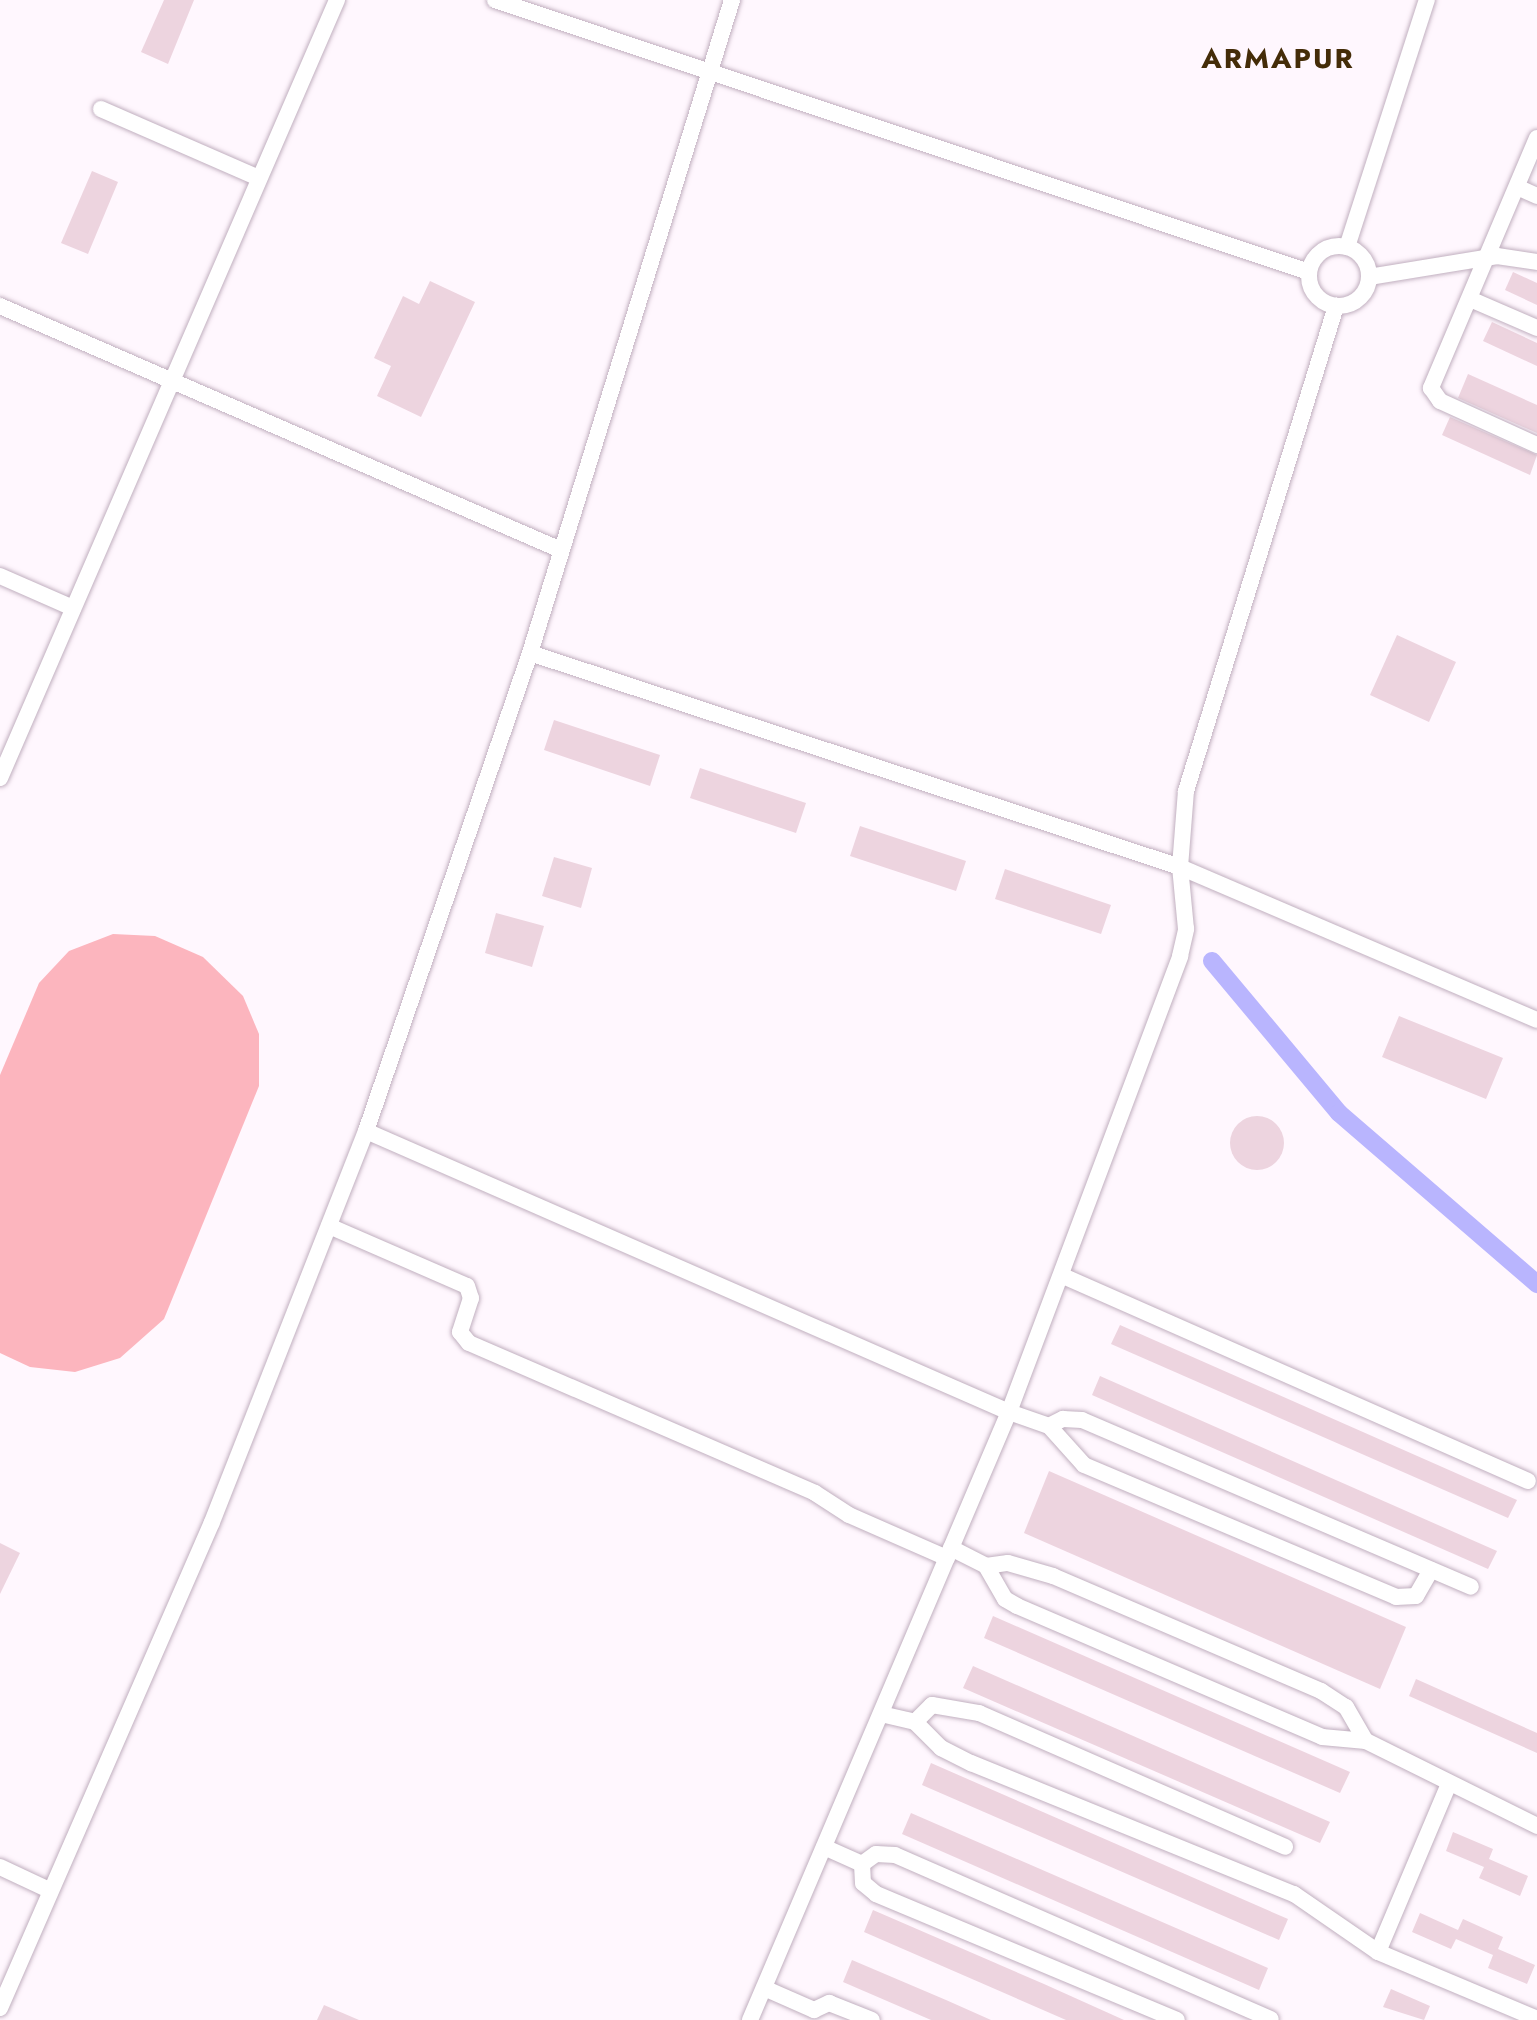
<!DOCTYPE html>
<html>
<head>
<meta charset="utf-8">
<style>
  body { margin:0 }
  #map { position:relative; width:1537px; height:2020px; overflow:hidden; background:#fff7fe; font-family:Jost,sans-serif }
  div>[style] { position:absolute }
  .green>* { inset:0; background:#fcb5be }
  .canal>* { height:18px; margin:-9px; padding:0 9px; transform-origin:9px; border-radius:9px; background:#b9b5fe }
  .building>* { inset:0; background:#edd4df }
  .round { border-radius:50% }
  .roads { filter:drop-shadow(0 0 2px #c1afbf) drop-shadow(0 0 2px #c1afbf) }
  .street>* { height:16px; margin:-8px; padding:0 8px; transform-origin:8px; border-radius:8px; background:#fff }
  .street>.ring { margin:-8px; padding:0; box-sizing:content-box; background:none; border:16px solid #fff; border-radius:50% }
  span { translate:-50% -50%; white-space:nowrap; text-align:center; line-height:1.15; -webkit-text-stroke:6px #fff7fe; paint-order:stroke }
  .district-label { font-size:28px; color:#442c08; font-weight:700; letter-spacing:2px }
</style>
</head>
<body>
<div id="map">
  <div class="green">
    <div style="clip-path:polygon(113px 934px,155px 936px,203px 957px,243px 996px,259px 1034px,259px 1086px,164px 1319px,120px 1358px,75px 1372px,30px 1367px,0 1353px,0 1075px,39px 983px,69px 951px)"></div>
  </div>
  <div class="canal">
    <div style="left:1212px;top:961px;width:198px;rotate:50.1deg"></div>
    <div style="left:1339px;top:1113px;width:262px;rotate:40.8deg"></div>
  </div>
  <div class="building">
    <div style="clip-path:polygon(164px 0,194px 0,168px 64px,141px 52px)"></div>
    <div style="clip-path:polygon(92px 171px,118px 182px,88px 254px,61px 243px)"></div>
    <div style="clip-path:polygon(1513px 272px,1537px 283px,1537px 305px,1505px 290px)"></div>
    <div style="clip-path:polygon(430px 281px,475px 302px,421px 417px,377px 396px,391px 366px,374px 358px,403px 296px,419px 304px)"></div>
    <div style="clip-path:polygon(1492px 322px,1537px 343px,1537px 366px,1483px 341px)"></div>
    <div style="clip-path:polygon(1468px 374px,1537px 405px,1537px 433px,1458px 398px)"></div>
    <div style="clip-path:polygon(1450px 417px,1537px 455px,1530px 475px,1442px 435px)"></div>
    <div style="clip-path:polygon(1397px 635px,1456px 662px,1429px 722px,1370px 695px)"></div>
    <div style="clip-path:polygon(554px 720px,660px 755px,650px 786px,544px 750px)"></div>
    <div style="clip-path:polygon(700px 768px,806px 803px,796px 833px,690px 798px)"></div>
    <div style="clip-path:polygon(860px 826px,966px 861px,956px 891px,850px 856px)"></div>
    <div style="clip-path:polygon(554px 857px,592px 868px,581px 908px,542px 896px)"></div>
    <div style="clip-path:polygon(1005px 869px,1111px 905px,1101px 934px,995px 899px)"></div>
    <div style="clip-path:polygon(496px 913px,544px 926px,532px 967px,485px 953px)"></div>
    <div style="clip-path:polygon(1399px 1016px,1503px 1058px,1486px 1099px,1382px 1057px)"></div>
    <div class="round" style="left:1230px;top:1116px;width:54px;height:54px"></div>
    <div style="clip-path:polygon(1120px 1325px,1517px 1500px,1508px 1518px,1111px 1344px)"></div>
    <div style="clip-path:polygon(1100px 1376px,1497px 1551px,1488px 1569px,1092px 1395px)"></div>
    <div style="clip-path:polygon(1049px 1471px,1406px 1627px,1380px 1689px,1024px 1533px)"></div>
    <div style="clip-path:polygon(0 1543px,20px 1553px,0 1594px)"></div>
    <div style="clip-path:polygon(993px 1616px,1350px 1772px,1340px 1793px,984px 1638px)"></div>
    <div style="clip-path:polygon(973px 1666px,1330px 1822px,1320px 1843px,963px 1688px)"></div>
    <div style="clip-path:polygon(1416px 1679px,1537px 1733px,1537px 1753px,1409px 1696px)"></div>
    <div style="clip-path:polygon(931px 1763px,1288px 1919px,1279px 1940px,922px 1785px)"></div>
    <div style="clip-path:polygon(911px 1813px,1268px 1968px,1259px 1990px,902px 1834px)"></div>
    <div style="clip-path:polygon(1453px 1832px,1493px 1849px,1489px 1859px,1528px 1876px,1520px 1896px,1479px 1878px,1484px 1867px,1446px 1851px)"></div>
    <div style="clip-path:polygon(873px 1910px,1044px 1984px,1124px 2020px,1066px 2020px,864px 1932px)"></div>
    <div style="clip-path:polygon(1420px 1913px,1458px 1930px,1463px 1919px,1503px 1937px,1498px 1949px,1535px 1965px,1527px 1984px,1488px 1968px,1493px 1955px,1456px 1939px,1451px 1949px,1412px 1932px)"></div>
    <div style="clip-path:polygon(852px 1960px,946px 2000px,991px 2020px,931px 2020px,843px 1982px)"></div>
    <div style="clip-path:polygon(1391px 1989px,1430px 2006px,1424px 2020px,1383px 2007px)"></div>
    <div style="clip-path:polygon(324px 2005px,359px 2020px,317px 2020px)"></div>
  </div>
  <div class="roads">
    <div class="street">
      <div style="left:495px;top:0;width:858px;rotate:18.48deg"></div>
      <div style="left:101px;top:109px;width:172px;rotate:23.6deg"></div>
      <div style="left:1537px;top:138px;width:272px;rotate:113deg"></div>
      <div style="left:1431px;top:388px;width:16px;rotate:55deg"></div>
      <div style="left:1440px;top:401px;width:107px;rotate:24.4deg"></div>
      <div style="left:1517px;top:187px;width:22px;rotate:24deg"></div>
      <div class="ring" style="left:1309px;top:246px;width:44px;height:44px"></div>
      <div style="left:1347px;top:247px;width:260px;rotate:-72.1deg"></div>
      <div style="left:1369px;top:277px;width:130px;rotate:-9.3deg"></div>
      <div style="left:1497px;top:256px;width:40px;rotate:8.5deg"></div>
      <div style="left:1470px;top:299px;width:73px;rotate:23.4deg"></div>
      <div style="left:0;top:306px;width:612px;rotate:23.51deg"></div>
      <div style="left:0;top:576px;width:80px;rotate:23.7deg"></div>
      <div style="left:530px;top:653px;width:684px;rotate:18.22deg"></div>
      <div style="left:1180px;top:867px;width:388px;rotate:23.2deg"></div>
      <div style="left:0;top:778px;width:848px;rotate:-66.58deg"></div>
      <div style="left:366px;top:1131px;width:702px;rotate:23.61deg"></div>
      <div style="left:1009px;top:1412px;width:42px;rotate:19.3deg"></div>
      <div style="left:1049px;top:1426px;width:16px;rotate:-27deg"></div>
      <div style="left:1063px;top:1419px;width:19px;rotate:3deg"></div>
      <div style="left:1082px;top:1420px;width:423px;rotate:23.2deg"></div>
      <div style="left:329px;top:1226px;width:150px;rotate:23.5deg"></div>
      <div style="left:467px;top:1286px;width:13px;rotate:72deg"></div>
      <div style="left:471px;top:1298px;width:36px;rotate:108deg"></div>
      <div style="left:460px;top:1332px;width:14px;rotate:51deg"></div>
      <div style="left:469px;top:1343px;width:377px;rotate:23.4deg"></div>
      <div style="left:815px;top:1493px;width:40px;rotate:32.9deg"></div>
      <div style="left:849px;top:1515px;width:107px;rotate:23.7deg"></div>
      <div style="left:1063px;top:1276px;width:508px;rotate:23.79deg"></div>
      <div style="left:1049px;top:1426px;width:52px;rotate:48.1deg"></div>
      <div style="left:1084px;top:1465px;width:339px;rotate:22.9deg"></div>
      <div style="left:1396px;top:1597px;width:20px;rotate:-3deg"></div>
      <div style="left:1416px;top:1596px;width:30px;rotate:-60deg"></div>
      <div style="left:951px;top:1548px;width:39px;rotate:27deg"></div>
      <div style="left:986px;top:1566px;width:22px;rotate:-8deg"></div>
      <div style="left:1008px;top:1563px;width:47px;rotate:16.1deg"></div>
      <div style="left:1053px;top:1576px;width:292px;rotate:23.2deg"></div>
      <div style="left:1321px;top:1691px;width:30px;rotate:33deg"></div>
      <div style="left:1346px;top:1707px;width:39px;rotate:60deg"></div>
      <div style="left:1366px;top:1741px;width:191px;rotate:26.4deg"></div>
      <div style="left:986px;top:1566px;width:38px;rotate:60deg"></div>
      <div style="left:1005px;top:1599px;width:14px;rotate:30deg"></div>
      <div style="left:1017px;top:1606px;width:332px;rotate:23.2deg"></div>
      <div style="left:1322px;top:1737px;width:44px;rotate:5.2deg"></div>
      <div style="left:881px;top:1714px;width:35px;rotate:13deg"></div>
      <div style="left:915px;top:1722px;width:37px;rotate:45deg"></div>
      <div style="left:941px;top:1748px;width:34px;rotate:27deg"></div>
      <div style="left:971px;top:1763px;width:349px;rotate:22.1deg"></div>
      <div style="left:1294px;top:1894px;width:102px;rotate:34.6deg"></div>
      <div style="left:915px;top:1722px;width:24px;rotate:-45deg"></div>
      <div style="left:932px;top:1705px;width:48px;rotate:9.7deg"></div>
      <div style="left:979px;top:1713px;width:334px;rotate:23.6deg"></div>
      <div style="left:1448px;top:1786px;width:180px;rotate:112.9deg"></div>
      <div style="left:1378px;top:1952px;width:173px;rotate:22.8deg"></div>
      <div style="left:824px;top:1847px;width:42px;rotate:24.1deg"></div>
      <div style="left:862px;top:1864px;width:17px;rotate:-36deg"></div>
      <div style="left:876px;top:1854px;width:19px;rotate:3deg"></div>
      <div style="left:895px;top:1855px;width:410px;rotate:23.6deg"></div>
      <div style="left:862px;top:1864px;width:19px;rotate:87deg"></div>
      <div style="left:863px;top:1883px;width:17px;rotate:40deg"></div>
      <div style="left:876px;top:1894px;width:326px;rotate:22.7deg"></div>
      <div style="left:0;top:1867px;width:56px;rotate:25.2deg"></div>
      <div style="left:764px;top:1988px;width:55px;rotate:23.7deg"></div>
      <div style="left:814px;top:2010px;width:17px;rotate:-25deg"></div>
      <div style="left:829px;top:2003px;width:46px;rotate:21.6deg"></div>
      <div style="left:0;top:2008px;width:530px;rotate:-66.43deg"></div>
      <div style="left:212px;top:1522px;width:420px;rotate:-68.5deg"></div>
      <div style="left:366px;top:1131px;width:505px;rotate:-71.06deg"></div>
      <div style="left:530px;top:653px;width:684px;rotate:-72.81deg"></div>
      <div style="left:750px;top:2020px;width:661px;rotate:-66.93deg"></div>
      <div style="left:1009px;top:1412px;width:487px;rotate:-69.4deg"></div>
      <div style="left:1180px;top:956px;width:28px;rotate:-77deg"></div>
      <div style="left:1186px;top:929px;width:62px;rotate:-95.5deg"></div>
      <div style="left:1180px;top:867px;width:76px;rotate:-85.5deg"></div>
      <div style="left:1186px;top:791px;width:508px;rotate:-72.81deg"></div>
    </div>
  </div>
  <div class="district-label">
    <span style="left:1278px;top:59px">ARMAPUR</span>
  </div>
</div>
</body>
</html>
